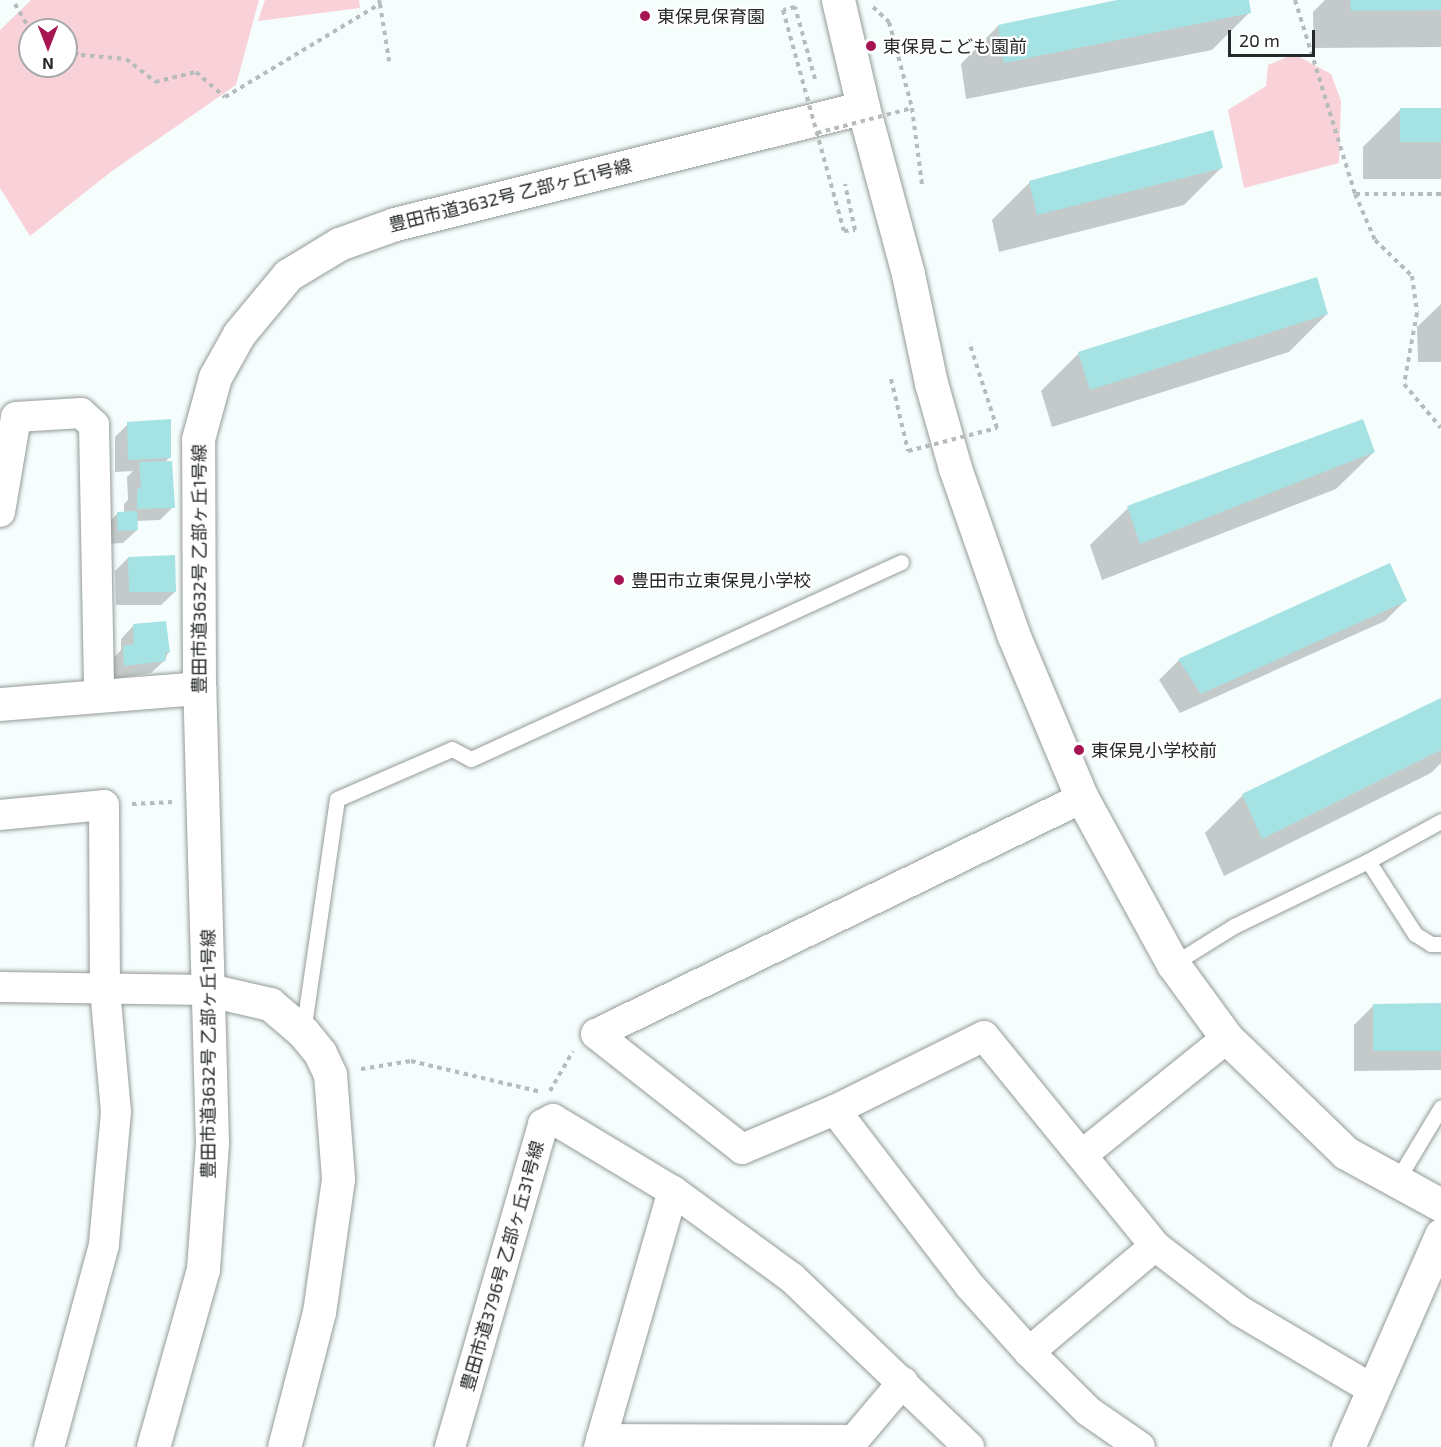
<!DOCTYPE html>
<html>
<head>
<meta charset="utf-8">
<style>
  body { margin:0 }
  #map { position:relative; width:1441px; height:1447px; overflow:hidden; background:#f6fdfd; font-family:"Exo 2","Noto Sans JP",sans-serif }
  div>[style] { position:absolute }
  .green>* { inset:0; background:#f9d1d9 }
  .shadow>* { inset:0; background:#0003 }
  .building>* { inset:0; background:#a5e2e3 }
  .path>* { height:4px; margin-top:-2px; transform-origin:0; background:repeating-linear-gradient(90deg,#b6bcbc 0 4.5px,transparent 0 9px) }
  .roads { filter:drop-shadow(0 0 2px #949a9a) drop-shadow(0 0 2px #949a9a) }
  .lane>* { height:15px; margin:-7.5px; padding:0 7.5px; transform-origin:7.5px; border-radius:7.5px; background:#fff }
  .street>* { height:30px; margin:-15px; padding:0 15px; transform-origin:15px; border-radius:15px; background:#fff }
  .secondary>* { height:33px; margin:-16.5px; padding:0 16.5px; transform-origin:16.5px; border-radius:16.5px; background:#fff }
  .path-bridge>* { height:4px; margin-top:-2px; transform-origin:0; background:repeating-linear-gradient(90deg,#b6bcbc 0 4.5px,transparent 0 9px) }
  .dots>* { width:16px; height:16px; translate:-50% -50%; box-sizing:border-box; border:3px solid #fff; border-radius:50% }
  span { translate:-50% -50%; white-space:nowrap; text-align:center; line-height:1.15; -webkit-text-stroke:4.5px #fff; paint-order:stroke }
  .poi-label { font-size:18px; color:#262929 }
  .left { translate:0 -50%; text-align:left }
  .street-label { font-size:18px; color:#262929 }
  .north { position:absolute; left:18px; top:18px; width:60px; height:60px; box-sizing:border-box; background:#fff; border:2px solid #a8a9a9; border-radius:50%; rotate:180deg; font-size:16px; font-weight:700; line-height:24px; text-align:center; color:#262929 }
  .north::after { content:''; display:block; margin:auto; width:21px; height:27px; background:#a61451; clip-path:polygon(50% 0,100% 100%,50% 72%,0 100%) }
  .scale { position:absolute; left:1228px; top:30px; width:87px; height:27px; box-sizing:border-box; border:3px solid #262929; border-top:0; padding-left:8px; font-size:18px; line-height:21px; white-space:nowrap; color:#262929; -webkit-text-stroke:4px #fff; paint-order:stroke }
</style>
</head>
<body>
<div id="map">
  <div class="green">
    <div style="clip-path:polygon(evenodd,31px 0,259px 0,236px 85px,112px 171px,30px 236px,0 188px,0 30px,31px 0,30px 30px,66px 30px,66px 66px,30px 66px,30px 30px)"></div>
    <div style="clip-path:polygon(265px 0,359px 0,360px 8px,258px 21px)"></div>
    <div style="clip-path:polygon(1294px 54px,1331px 74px,1341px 101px,1339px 163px,1244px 188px,1228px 110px,1266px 86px,1268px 65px)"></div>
  </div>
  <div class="shadow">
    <div style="clip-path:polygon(1124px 0,1248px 0,1250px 12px,1212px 50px,966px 99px,961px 64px,998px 26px)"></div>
    <div style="clip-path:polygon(1325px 0,1441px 0,1441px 47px,1314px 48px,1313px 12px)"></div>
    <div style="clip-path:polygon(1400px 110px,1441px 110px,1441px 179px,1363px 179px,1363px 147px)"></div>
    <div style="clip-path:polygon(1221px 168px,1184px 205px,999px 252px,992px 220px,1030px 182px)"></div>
    <div style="clip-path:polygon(1441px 304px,1441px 362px,1418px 362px,1417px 327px)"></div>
    <div style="clip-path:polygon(1327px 314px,1289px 352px,1052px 427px,1041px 391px,1079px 353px)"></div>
    <div style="clip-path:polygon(128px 424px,170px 457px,164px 463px,173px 507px,160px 520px,136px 521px,137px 530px,123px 543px,106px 544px,104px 527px,118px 513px,124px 513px,124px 504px,128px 500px,127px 477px,133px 471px,115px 472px,115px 437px)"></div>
    <div style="clip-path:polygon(1374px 452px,1336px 489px,1102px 580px,1090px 545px,1128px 508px)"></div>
    <div style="clip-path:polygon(128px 558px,175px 592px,161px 605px,116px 605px,115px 571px)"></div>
    <div style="clip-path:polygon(1405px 601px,1385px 621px,1180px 713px,1159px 680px,1179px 660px)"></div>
    <div style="clip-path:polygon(165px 622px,168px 653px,165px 660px,151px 673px,111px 679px,111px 661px,121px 650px,121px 639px,134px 625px)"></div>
    <div style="clip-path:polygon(1441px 700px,1441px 763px,1431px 773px,1224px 876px,1205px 833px,1243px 795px)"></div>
    <div style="clip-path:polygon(1441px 1004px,1441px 1070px,1354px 1071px,1354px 1025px,1374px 1005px)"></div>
  </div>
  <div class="building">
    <div style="clip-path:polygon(1117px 0,1249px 0,1251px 13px,1004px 63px,998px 25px)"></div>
    <div style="clip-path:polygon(1350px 0,1441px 0,1441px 10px,1351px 11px)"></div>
    <div style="clip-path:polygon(1400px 108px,1441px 108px,1441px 142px,1400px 142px)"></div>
    <div style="clip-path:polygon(1213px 130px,1223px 168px,1037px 215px,1029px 181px)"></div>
    <div style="clip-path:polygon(1317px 277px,1328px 314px,1090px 390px,1078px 352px)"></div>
    <div style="clip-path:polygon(171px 419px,171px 458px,128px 460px,127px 422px)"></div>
    <div style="clip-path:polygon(1363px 419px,1375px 452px,1140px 544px,1127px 506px)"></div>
    <div style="clip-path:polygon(172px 461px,175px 508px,137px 509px,137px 489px,141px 488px,139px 462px)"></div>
    <div style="clip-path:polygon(137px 511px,138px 530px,118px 531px,117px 512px)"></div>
    <div style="clip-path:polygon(175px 555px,176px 592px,129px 592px,128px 557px)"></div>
    <div style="clip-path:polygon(1390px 563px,1407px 601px,1201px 694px,1178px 659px)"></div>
    <div style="clip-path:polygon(166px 621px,170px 653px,165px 652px,166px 661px,124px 666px,123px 646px,134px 644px,133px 624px)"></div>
    <div style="clip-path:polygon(1441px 698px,1441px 750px,1262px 839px,1242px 794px)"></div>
    <div style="clip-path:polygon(1441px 1003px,1441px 1051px,1373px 1051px,1373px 1004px)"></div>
  </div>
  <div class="path">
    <div style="left:1295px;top:0;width:203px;rotate:72.8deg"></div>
    <div style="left:15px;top:4px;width:30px;rotate:60deg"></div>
    <div style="left:380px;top:4px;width:58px;rotate:81deg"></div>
    <div style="left:873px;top:7px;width:22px;rotate:43deg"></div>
    <div style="left:889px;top:22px;width:89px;rotate:75deg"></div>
    <div style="left:912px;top:108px;width:78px;rotate:82.6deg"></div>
    <div style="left:66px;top:49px;width:16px;rotate:22deg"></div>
    <div style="left:81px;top:55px;width:45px;rotate:5.1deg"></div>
    <div style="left:126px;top:59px;width:37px;rotate:38deg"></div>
    <div style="left:155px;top:82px;width:42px;rotate:-13.7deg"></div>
    <div style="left:196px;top:72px;width:38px;rotate:41deg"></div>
    <div style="left:225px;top:97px;width:181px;rotate:-31deg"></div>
    <div style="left:380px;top:4px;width:4px;rotate:-104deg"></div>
    <div style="left:1441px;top:194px;width:86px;rotate:180deg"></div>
    <div style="left:1355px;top:194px;width:50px;rotate:66.5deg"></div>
    <div style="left:1375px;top:240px;width:52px;rotate:44.2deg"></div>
    <div style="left:1412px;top:276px;width:37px;rotate:82deg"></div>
    <div style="left:1417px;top:313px;width:72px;rotate:100.4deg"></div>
    <div style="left:1404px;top:384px;width:57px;rotate:49.9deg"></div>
    <div style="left:132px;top:804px;width:40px;rotate:-2.9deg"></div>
    <div style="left:361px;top:1069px;width:51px;rotate:-9.1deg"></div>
    <div style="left:411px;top:1061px;width:134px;rotate:13.4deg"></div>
    <div style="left:550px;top:1091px;width:46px;rotate:-60.1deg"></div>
  </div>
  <div class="roads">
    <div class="lane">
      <div style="left:1368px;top:861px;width:87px;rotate:57.2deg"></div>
      <div style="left:1415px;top:934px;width:19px;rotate:32deg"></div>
      <div style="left:1431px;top:944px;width:10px"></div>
      <div style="left:1173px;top:964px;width:72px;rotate:-31.9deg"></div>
      <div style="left:1234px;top:926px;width:149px;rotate:-25.9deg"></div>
      <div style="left:1368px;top:861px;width:83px;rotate:-28.7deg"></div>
      <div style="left:303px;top:1032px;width:235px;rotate:-81.7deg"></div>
      <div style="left:337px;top:799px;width:125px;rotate:-23.5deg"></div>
      <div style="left:452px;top:749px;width:21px;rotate:28deg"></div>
      <div style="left:471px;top:759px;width:473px;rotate:-24.6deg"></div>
      <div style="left:1396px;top:1182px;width:87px;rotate:-59deg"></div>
    </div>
    <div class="street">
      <div style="left:0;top:512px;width:96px;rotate:-80.4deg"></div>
      <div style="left:16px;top:417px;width:65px;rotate:-3.5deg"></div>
      <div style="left:81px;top:413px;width:18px;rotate:43deg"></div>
      <div style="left:94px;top:425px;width:271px;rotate:88.9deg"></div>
      <div style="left:1082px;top:798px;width:540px;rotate:154.1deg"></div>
      <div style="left:596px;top:1034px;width:186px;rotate:38.2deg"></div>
      <div style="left:742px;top:1149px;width:101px;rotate:-22.8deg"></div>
      <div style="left:835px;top:1110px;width:166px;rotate:-26.4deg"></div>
      <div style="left:984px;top:1036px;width:271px;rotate:50.8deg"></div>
      <div style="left:1155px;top:1246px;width:107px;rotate:37.4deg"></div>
      <div style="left:1240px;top:1311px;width:153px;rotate:30.6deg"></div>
      <div style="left:0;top:815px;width:104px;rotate:-5.5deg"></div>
      <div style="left:104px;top:805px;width:184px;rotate:89.7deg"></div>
      <div style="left:105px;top:989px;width:123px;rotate:84.9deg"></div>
      <div style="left:116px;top:1112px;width:134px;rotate:95.2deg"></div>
      <div style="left:104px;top:1245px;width:209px;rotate:105.2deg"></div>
      <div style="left:0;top:987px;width:209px;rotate:0.8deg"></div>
      <div style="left:835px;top:1110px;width:222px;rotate:52.5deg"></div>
      <div style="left:970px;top:1286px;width:89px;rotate:48.2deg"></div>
      <div style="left:1029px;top:1352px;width:83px;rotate:45deg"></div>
      <div style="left:1088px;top:1411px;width:63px;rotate:34.7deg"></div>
      <div style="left:1082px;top:1155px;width:186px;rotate:-38.9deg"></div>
      <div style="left:1029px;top:1352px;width:165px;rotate:-40.1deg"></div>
      <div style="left:601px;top:1439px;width:253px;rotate:0.2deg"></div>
      <div style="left:854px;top:1440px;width:76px;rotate:-49.8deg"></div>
      <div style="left:450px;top:1447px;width:336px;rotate:-73.9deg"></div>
      <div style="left:543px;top:1124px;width:11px;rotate:-27deg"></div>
      <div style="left:553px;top:1119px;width:140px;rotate:31deg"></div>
      <div style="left:673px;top:1191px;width:147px;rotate:36.2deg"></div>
      <div style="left:792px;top:1278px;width:245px;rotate:43.7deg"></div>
      <div style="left:599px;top:1447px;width:266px;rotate:-73.9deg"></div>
    </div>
    <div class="secondary">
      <div style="left:838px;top:0;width:110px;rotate:76.8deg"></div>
      <div style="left:863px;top:107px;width:173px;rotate:74.9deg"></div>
      <div style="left:908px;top:274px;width:111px;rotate:78.1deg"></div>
      <div style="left:931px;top:383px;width:88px;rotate:74.2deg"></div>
      <div style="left:955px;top:468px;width:176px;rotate:70.7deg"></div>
      <div style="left:1013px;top:634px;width:178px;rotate:67.2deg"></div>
      <div style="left:1082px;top:798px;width:189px;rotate:61.3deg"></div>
      <div style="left:1173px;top:964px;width:92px;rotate:53.9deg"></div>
      <div style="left:1227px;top:1038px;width:165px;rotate:44deg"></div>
      <div style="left:1346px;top:1153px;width:108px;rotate:28.7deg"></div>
      <div style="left:0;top:704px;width:200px;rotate:-4.6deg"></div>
      <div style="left:209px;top:990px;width:63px;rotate:12.9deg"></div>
      <div style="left:270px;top:1004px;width:43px;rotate:40.3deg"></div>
      <div style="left:303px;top:1032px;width:27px;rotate:51deg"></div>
      <div style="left:320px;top:1053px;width:23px;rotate:65deg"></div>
      <div style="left:330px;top:1074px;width:105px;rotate:85.6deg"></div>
      <div style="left:338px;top:1179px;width:134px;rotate:98.1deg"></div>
      <div style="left:319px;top:1312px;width:139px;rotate:104.5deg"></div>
      <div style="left:153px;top:1447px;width:185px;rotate:-74.3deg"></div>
      <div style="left:203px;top:1269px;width:126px;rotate:-85.9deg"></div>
      <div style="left:212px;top:1143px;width:455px;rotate:-91.6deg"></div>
      <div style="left:199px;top:688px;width:249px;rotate:-90.2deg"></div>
      <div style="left:198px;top:439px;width:64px;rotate:-74.7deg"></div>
      <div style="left:215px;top:377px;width:49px;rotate:-60.8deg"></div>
      <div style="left:239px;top:334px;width:77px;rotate:-50.3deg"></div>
      <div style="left:288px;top:275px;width:60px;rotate:-31.3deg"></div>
      <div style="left:339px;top:244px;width:59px;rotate:-19.7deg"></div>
      <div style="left:395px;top:224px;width:482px;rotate:-14deg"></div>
      <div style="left:1348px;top:1447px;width:232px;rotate:-66.3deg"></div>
    </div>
  </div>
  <div class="path-bridge">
    <div style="left:815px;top:79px;width:75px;rotate:-105.5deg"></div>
    <div style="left:795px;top:7px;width:12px;rotate:166deg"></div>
    <div style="left:783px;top:10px;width:229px;rotate:74.6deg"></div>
    <div style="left:844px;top:231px;width:11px;rotate:-5deg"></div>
    <div style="left:855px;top:230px;width:47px;rotate:-102.3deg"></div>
    <div style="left:817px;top:133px;width:98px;rotate:-14.7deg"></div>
    <div style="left:891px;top:379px;width:74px;rotate:76.7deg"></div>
    <div style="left:908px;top:451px;width:92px;rotate:-14.5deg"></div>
    <div style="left:997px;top:428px;width:90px;rotate:-108deg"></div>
  </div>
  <div class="dots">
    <div style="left:645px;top:16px;background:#a61451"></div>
    <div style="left:871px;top:46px;background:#a61451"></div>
    <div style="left:619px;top:580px;background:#a61451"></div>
    <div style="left:1079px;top:750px;background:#a61451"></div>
  </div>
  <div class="poi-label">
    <span class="left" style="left:657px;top:16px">東保見保育園</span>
    <span class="left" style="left:883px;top:46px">東保見こども園前</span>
    <span class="left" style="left:631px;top:580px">豊田市立東保見小学校</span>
    <span class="left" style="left:1091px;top:750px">東保見小学校前</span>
  </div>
  <div class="street-label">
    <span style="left:510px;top:195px;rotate:-14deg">豊田市道3632号 乙部ヶ丘1号線</span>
    <span style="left:199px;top:569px;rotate:-90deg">豊田市道3632号 乙部ヶ丘1号線</span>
    <span style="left:208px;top:1054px;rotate:-90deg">豊田市道3632号 乙部ヶ丘1号線</span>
    <span style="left:502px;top:1266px;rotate:-74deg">豊田市道3796号 乙部ヶ丘31号線</span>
  </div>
  <div class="north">N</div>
  <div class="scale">20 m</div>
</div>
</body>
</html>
